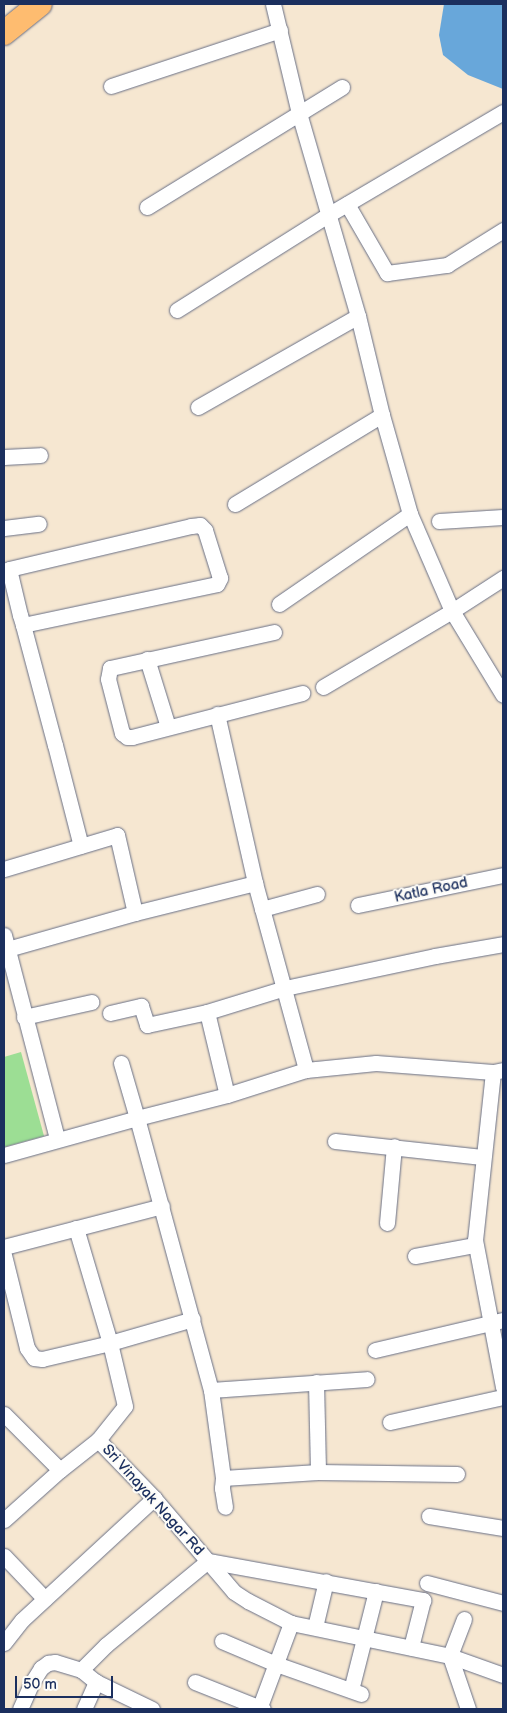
<!DOCTYPE html>
<html>
<head>
<meta charset="utf-8">
<style>
  body { margin:0 }
  #map { position:relative; width:507px; height:1713px; overflow:hidden; background:#f6e7d1; font-family:"Balsamiq Sans",sans-serif }
  div>[style] { position:absolute }
  .green>* { inset:0; background:#9cde94 }
  .water>* { inset:0; background:#68a7da }
  .roads { filter:drop-shadow(0 0 1px #686f86) drop-shadow(0 0 1px #686f86) }
  .street>* { height:15px; margin:-7.5px; padding:0 7.5px; transform-origin:7.5px; border-radius:7.5px; background:#fff }
  .primary>* { height:24px; margin:-12px; padding:0 12px; transform-origin:12px; border-radius:12px; background:#febc70 }
  span { translate:-50% -50%; white-space:nowrap; text-align:center; line-height:1.15; -webkit-text-stroke:4px #fdfcf7; paint-order:stroke }
  .street-label { font-size:15px; color:#1b2f5e }
  .frame { position:absolute; inset:0; border:5px solid #1b2f5e; pointer-events:none }
  .scale { position:absolute; left:15px; top:1676px; width:98px; height:22px; box-sizing:border-box; border:2px solid #1b2f5e; border-top:0; padding-left:6px; font-size:15px; line-height:18px; white-space:nowrap; color:#1b2f5e; -webkit-text-stroke:4px #fdfcf7; paint-order:stroke }
</style>
</head>
<body>
<div id="map">
  <div class="green">
    <div style="clip-path:polygon(21px 1052px,44px 1136px,4px 1147px,4px 1057px)"></div>
  </div>
  <div class="water">
    <div style="clip-path:polygon(444px 4px,503px 4px,503px 89px,468px 75px,443px 55px,439px 35px)"></div>
  </div>
  <div class="roads">
    <div class="street">
      <div style="left:273px;top:4px;width:112px;rotate:76.6deg"></div>
      <div style="left:299px;top:113px;width:211px;rotate:73.8deg"></div>
      <div style="left:358px;top:316px;width:102px;rotate:76.4deg"></div>
      <div style="left:382px;top:415px;width:103px;rotate:74.2deg"></div>
      <div style="left:410px;top:514px;width:106px;rotate:66.6deg"></div>
      <div style="left:452px;top:611px;width:98px;rotate:58.7deg"></div>
      <div style="left:111px;top:86px;width:178px;rotate:-18.3deg"></div>
      <div style="left:347px;top:204px;width:80px;rotate:59.9deg"></div>
      <div style="left:387px;top:273px;width:61px;rotate:-7.6deg"></div>
      <div style="left:447px;top:265px;width:66px;rotate:-32deg"></div>
      <div style="left:147px;top:207px;width:229px;rotate:-31.6deg"></div>
      <div style="left:177px;top:310px;width:178px;rotate:-32.2deg"></div>
      <div style="left:328px;top:215px;width:203px;rotate:-30.5deg"></div>
      <div style="left:198px;top:407px;width:184px;rotate:-29.6deg"></div>
      <div style="left:4px;top:457px;width:36px;rotate:-3deg"></div>
      <div style="left:235px;top:504px;width:172px;rotate:-31.2deg"></div>
      <div style="left:439px;top:521px;width:64px;rotate:-3.6deg"></div>
      <div style="left:4px;top:528px;width:35px;rotate:-7deg"></div>
      <div style="left:279px;top:604px;width:159px;rotate:-34.5deg"></div>
      <div style="left:23px;top:625px;width:198px;rotate:-11.9deg"></div>
      <div style="left:217px;top:584px;width:7px;rotate:-63deg"></div>
      <div style="left:220px;top:578px;width:50px;rotate:-107.4deg"></div>
      <div style="left:205px;top:530px;width:7px;rotate:-135deg"></div>
      <div style="left:200px;top:525px;width:9px;rotate:174deg"></div>
      <div style="left:191px;top:526px;width:187px;rotate:166.7deg"></div>
      <div style="left:9px;top:569px;width:47px;rotate:76.6deg"></div>
      <div style="left:20px;top:615px;width:10px;rotate:73deg"></div>
      <div style="left:23px;top:625px;width:124px;rotate:75.1deg"></div>
      <div style="left:55px;top:745px;width:104px;rotate:75.6deg"></div>
      <div style="left:274px;top:632px;width:168px;rotate:167.6deg"></div>
      <div style="left:110px;top:668px;width:11px;rotate:100deg"></div>
      <div style="left:108px;top:679px;width:56px;rotate:75.5deg"></div>
      <div style="left:122px;top:733px;width:6px;rotate:39deg"></div>
      <div style="left:127px;top:737px;width:5px"></div>
      <div style="left:132px;top:737px;width:176px;rotate:-14.5deg"></div>
      <div style="left:147px;top:659px;width:71px;rotate:72.8deg"></div>
      <div style="left:323px;top:687px;width:150px;rotate:-30.5deg"></div>
      <div style="left:452px;top:611px;width:61px;rotate:-32.9deg"></div>
      <div style="left:217px;top:714px;width:173px;rotate:77.3deg"></div>
      <div style="left:255px;top:883px;width:194px;rotate:74.7deg"></div>
      <div style="left:4px;top:869px;width:118px;rotate:-16.7deg"></div>
      <div style="left:117px;top:835px;width:80px;rotate:77deg"></div>
      <div style="left:358px;top:905px;width:148px;rotate:-11.7deg"></div>
      <div style="left:262px;top:909px;width:57px;rotate:-15.3deg"></div>
      <div style="left:4px;top:935px;width:211px;rotate:75.4deg"></div>
      <div style="left:4px;top:950px;width:136px;rotate:-15.8deg"></div>
      <div style="left:135px;top:913px;width:124px;rotate:-14deg"></div>
      <div style="left:207px;top:1012px;width:85px;rotate:76.5deg"></div>
      <div style="left:110px;top:1013px;width:32px;rotate:-13deg"></div>
      <div style="left:141px;top:1006px;width:20px;rotate:72deg"></div>
      <div style="left:147px;top:1025px;width:61px;rotate:-12.2deg"></div>
      <div style="left:207px;top:1012px;width:82px;rotate:-17.1deg"></div>
      <div style="left:285px;top:988px;width:153px;rotate:-12deg"></div>
      <div style="left:435px;top:956px;width:69px;rotate:-10deg"></div>
      <div style="left:24px;top:1017px;width:69px;rotate:-12.6deg"></div>
      <div style="left:121px;top:1063px;width:57px;rotate:73.8deg"></div>
      <div style="left:137px;top:1118px;width:93px;rotate:-14.3deg"></div>
      <div style="left:227px;top:1095px;width:83px;rotate:-17.6deg"></div>
      <div style="left:306px;top:1070px;width:70px;rotate:-5.7deg"></div>
      <div style="left:376px;top:1063px;width:117px;rotate:4.4deg"></div>
      <div style="left:493px;top:1072px;width:10px;rotate:-11deg"></div>
      <div style="left:493px;top:1072px;width:169px;rotate:96.1deg"></div>
      <div style="left:475px;top:1240px;width:150px;rotate:79.2deg"></div>
      <div style="left:335px;top:1141px;width:148px;rotate:6.2deg"></div>
      <div style="left:4px;top:1155px;width:138px;rotate:-15.5deg"></div>
      <div style="left:137px;top:1118px;width:282px;rotate:74.8deg"></div>
      <div style="left:211px;top:1390px;width:89px;rotate:82.2deg"></div>
      <div style="left:223px;top:1478px;width:95px;rotate:-3.6deg"></div>
      <div style="left:318px;top:1472px;width:139px;rotate:0.8deg"></div>
      <div style="left:387px;top:1223px;width:77px;rotate:-84.8deg"></div>
      <div style="left:4px;top:1247px;width:163px;rotate:-14.5deg"></div>
      <div style="left:4px;top:1255px;width:96px;rotate:76.1deg"></div>
      <div style="left:27px;top:1348px;width:12px;rotate:55deg"></div>
      <div style="left:34px;top:1358px;width:8px;rotate:7deg"></div>
      <div style="left:42px;top:1359px;width:70px;rotate:-13.2deg"></div>
      <div style="left:110px;top:1343px;width:120px;rotate:-106.5deg"></div>
      <div style="left:415px;top:1256px;width:61px;rotate:-10.4deg"></div>
      <div style="left:375px;top:1350px;width:131px;rotate:-13.2deg"></div>
      <div style="left:316px;top:1382px;width:90px;rotate:88.7deg"></div>
      <div style="left:211px;top:1390px;width:156px;rotate:-4deg"></div>
      <div style="left:4px;top:1414px;width:79px;rotate:45deg"></div>
      <div style="left:60px;top:1470px;width:75px;rotate:138.2deg"></div>
      <div style="left:390px;top:1422px;width:116px;rotate:-12.5deg"></div>
      <div style="left:98px;top:1440px;width:81px;rotate:46deg"></div>
      <div style="left:154px;top:1498px;width:123px;rotate:49.6deg"></div>
      <div style="left:234px;top:1592px;width:17px;rotate:33deg"></div>
      <div style="left:248px;top:1601px;width:48px;rotate:27.1deg"></div>
      <div style="left:291px;top:1623px;width:162px;rotate:11.7deg"></div>
      <div style="left:450px;top:1656px;width:56px;rotate:19.7deg"></div>
      <div style="left:60px;top:1470px;width:48px;rotate:-38.3deg"></div>
      <div style="left:98px;top:1440px;width:43px;rotate:-51.5deg"></div>
      <div style="left:125px;top:1406px;width:65px;rotate:-103.4deg"></div>
      <div style="left:110px;top:1343px;width:86px;rotate:-16.1deg"></div>
      <div style="left:223px;top:1478px;width:10px;rotate:96deg"></div>
      <div style="left:222px;top:1488px;width:19px;rotate:81deg"></div>
      <div style="left:429px;top:1516px;width:75px;rotate:9.2deg"></div>
      <div style="left:4px;top:1556px;width:59px;rotate:46.4deg"></div>
      <div style="left:427px;top:1583px;width:79px;rotate:14.7deg"></div>
      <div style="left:464px;top:1619px;width:40px;rotate:111deg"></div>
      <div style="left:450px;top:1656px;width:56px;rotate:71.2deg"></div>
      <div style="left:315px;top:1627px;width:47px;rotate:-76.6deg"></div>
      <div style="left:222px;top:1641px;width:59px;rotate:23.1deg"></div>
      <div style="left:276px;top:1664px;width:90px;rotate:19.4deg"></div>
      <div style="left:4px;top:1643px;width:29px;rotate:-52deg"></div>
      <div style="left:22px;top:1620px;width:180px;rotate:-42.7deg"></div>
      <div style="left:195px;top:1682px;width:73px;rotate:21.7deg"></div>
      <div style="left:351px;top:1690px;width:102px;rotate:-75.8deg"></div>
      <div style="left:20px;top:1709px;width:27px;rotate:-66deg"></div>
      <div style="left:31px;top:1684px;width:19px;rotate:-58deg"></div>
      <div style="left:41px;top:1668px;width:9px;rotate:-36deg"></div>
      <div style="left:48px;top:1663px;width:7px;rotate:-8deg"></div>
      <div style="left:55px;top:1662px;width:27px;rotate:17deg"></div>
      <div style="left:84px;top:1709px;width:30px;rotate:-66deg"></div>
      <div style="left:152px;top:1709px;width:62px;rotate:-154.3deg"></div>
      <div style="left:96px;top:1682px;width:19px;rotate:-141deg"></div>
      <div style="left:81px;top:1670px;width:35px;rotate:-45deg"></div>
      <div style="left:106px;top:1645px;width:132px;rotate:-39.5deg"></div>
      <div style="left:208px;top:1561px;width:219px;rotate:10.3deg"></div>
      <div style="left:423px;top:1600px;width:49px;rotate:104.3deg"></div>
      <div style="left:259px;top:1709px;width:92px;rotate:-69.6deg"></div>
    </div>
    <div class="primary">
      <div style="left:4px;top:33px;width:46px;rotate:-38.9deg"></div>
    </div>
  </div>
  <div class="street-label">
    <span style="left:431px;top:890px;rotate:-12deg">Katla Road</span>
    <span style="left:153px;top:1500px;rotate:48deg">Sri Vinayak Nagar Rd</span>
  </div>
  <div class="frame"></div>
  <div class="scale">50 m</div>
</div>
</body>
</html>
